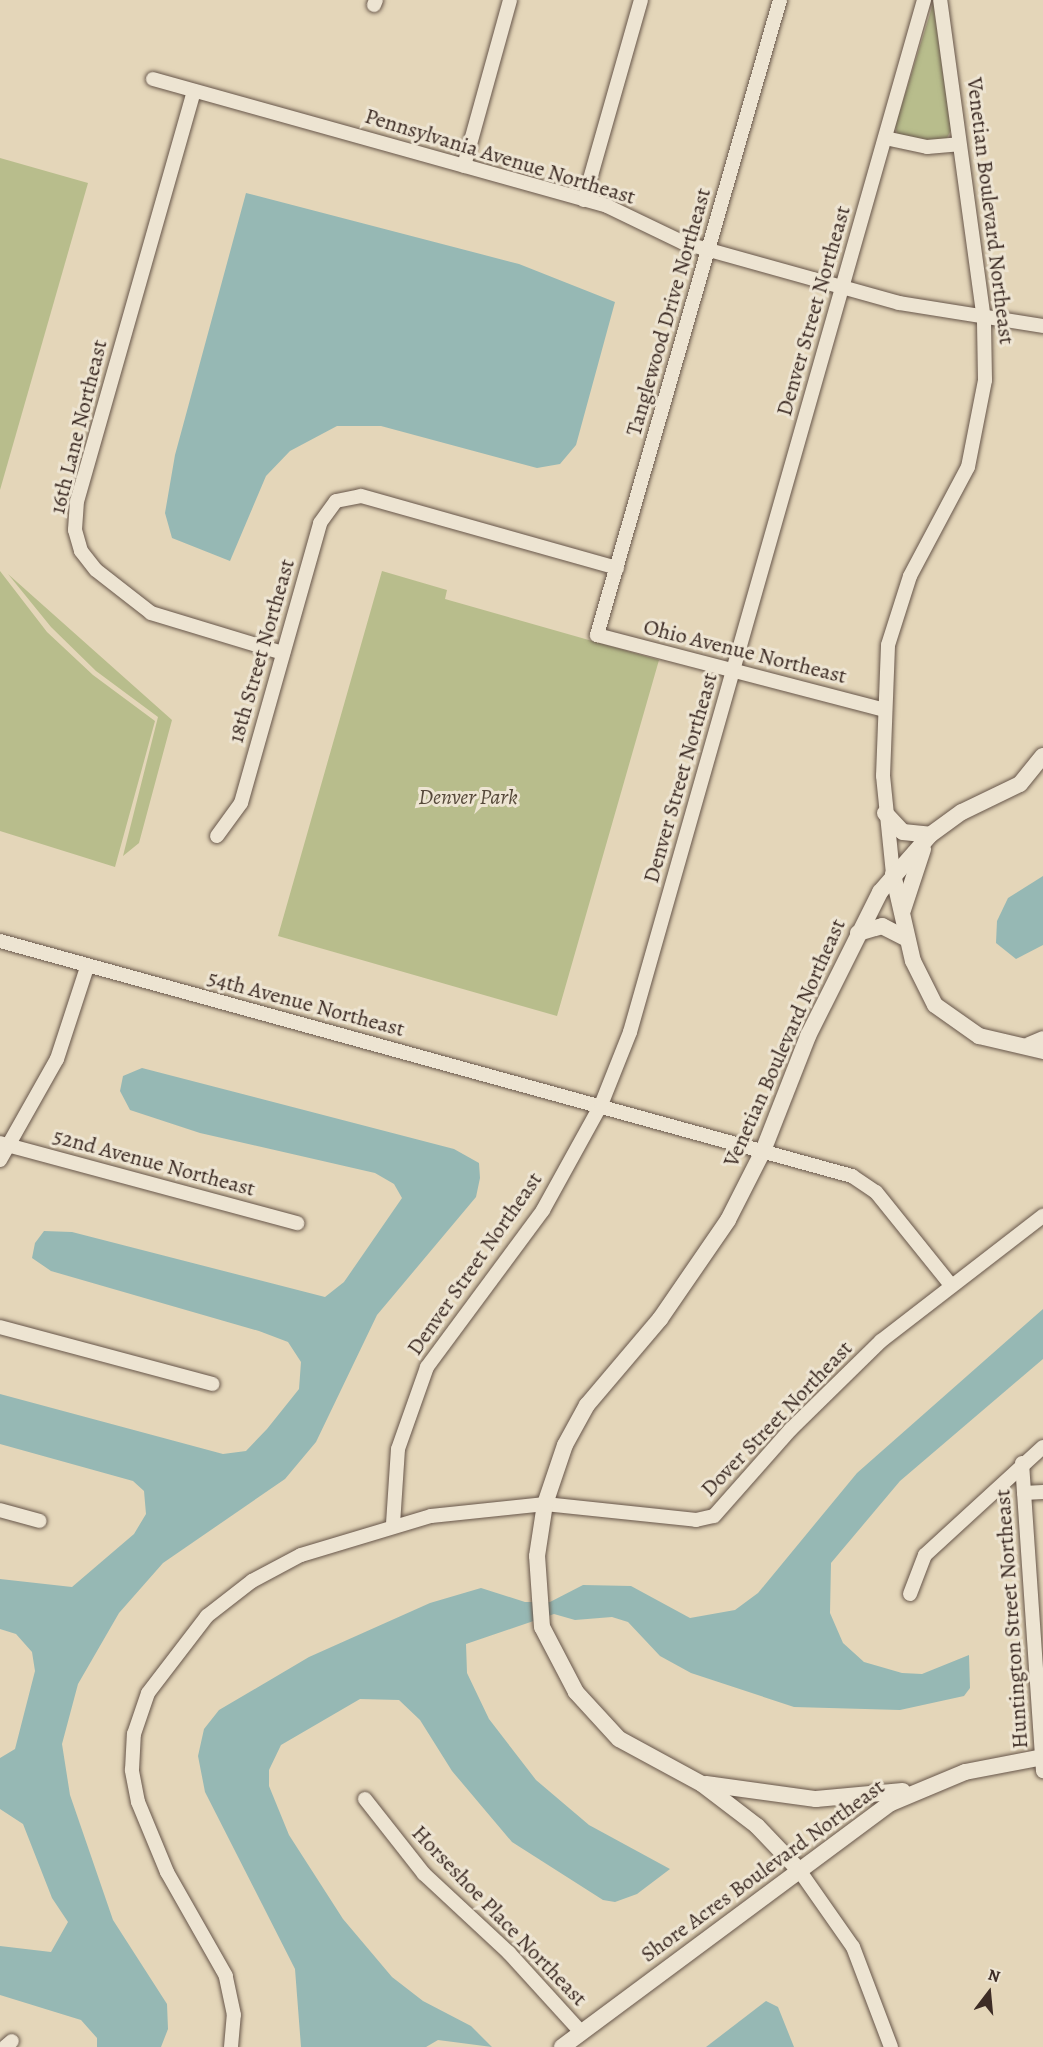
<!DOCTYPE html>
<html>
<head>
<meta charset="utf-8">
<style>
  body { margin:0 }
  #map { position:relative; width:1043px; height:2047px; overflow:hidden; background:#e4d6b9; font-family:Alegreya,serif }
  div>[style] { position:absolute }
  .green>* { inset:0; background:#b8bd8c }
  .water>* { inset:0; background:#96b8b4 }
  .roads { filter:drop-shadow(0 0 2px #67564a) drop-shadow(0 0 2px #67564a) }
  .minor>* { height:14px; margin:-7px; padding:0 7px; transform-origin:7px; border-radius:7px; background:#ede4d2 }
  .tertiary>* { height:16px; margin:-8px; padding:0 8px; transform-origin:8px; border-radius:8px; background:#ede4d2 }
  span { translate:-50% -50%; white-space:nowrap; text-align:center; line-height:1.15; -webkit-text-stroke:6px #ede4d2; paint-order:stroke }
  .street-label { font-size:22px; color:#3d2c25 }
  .park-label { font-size:22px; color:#56493a; font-style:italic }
  .north { position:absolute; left:959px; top:1963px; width:60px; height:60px; -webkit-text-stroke:4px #ede4d2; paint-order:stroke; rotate:16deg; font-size:16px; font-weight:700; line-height:24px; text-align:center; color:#3d2c25 }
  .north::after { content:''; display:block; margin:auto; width:21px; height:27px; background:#3d2c25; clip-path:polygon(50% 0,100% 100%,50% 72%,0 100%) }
</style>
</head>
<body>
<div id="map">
  <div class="green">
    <div style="clip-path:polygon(933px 4px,951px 130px,946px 140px,929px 141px,898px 135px,895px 127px)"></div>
    <div style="clip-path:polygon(0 158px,88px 183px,0 490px)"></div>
    <div style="clip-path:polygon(0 571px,47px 632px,93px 675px,155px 721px,115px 867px,0 831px)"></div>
    <div style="clip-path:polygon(382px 571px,447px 590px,445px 599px,659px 660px,557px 1016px,278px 936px)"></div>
    <div style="clip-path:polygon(8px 574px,172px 720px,139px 843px,123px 856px,158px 717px,96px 671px,51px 627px)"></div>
  </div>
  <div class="water">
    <div style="clip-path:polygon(246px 193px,519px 264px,615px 302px,576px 445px,560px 464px,537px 468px,381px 426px,337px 426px,290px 451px,266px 476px,230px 561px,172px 538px,165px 513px,175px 455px)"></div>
    <div style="clip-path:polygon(1043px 876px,1043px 945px,1016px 959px,996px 943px,997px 921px,1008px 898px)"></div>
    <div style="clip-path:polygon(142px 1068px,454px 1149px,479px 1163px,480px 1178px,476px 1197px,377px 1315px,316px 1442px,285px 1479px,163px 1563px,119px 1613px,78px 1684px,62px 1744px,70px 1795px,113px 1920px,167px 2004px,168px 2029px,161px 2047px,97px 2047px,97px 2038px,81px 2020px,0 1995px,0 1946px,51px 1952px,68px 1922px,52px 1898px,23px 1824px,0 1809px,0 1758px,15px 1749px,35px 1671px,32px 1652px,16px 1634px,0 1629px,0 1579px,72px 1587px,134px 1534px,146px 1514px,144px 1491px,133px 1481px,0 1444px,0 1394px,223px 1454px,246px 1451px,267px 1429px,299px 1389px,301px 1362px,288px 1342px,259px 1331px,51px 1271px,32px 1258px,35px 1243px,44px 1231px,72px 1232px,325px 1297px,344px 1282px,402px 1198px,394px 1184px,375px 1173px,200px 1133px,130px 1110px,120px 1091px,123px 1076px)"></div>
    <div style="clip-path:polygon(1043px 1309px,1043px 1359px,900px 1481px,831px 1563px,830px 1613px,843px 1643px,864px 1662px,902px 1673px,922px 1674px,969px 1655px,970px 1688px,964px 1696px,900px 1710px,794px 1707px,691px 1673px,660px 1656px,628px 1622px,612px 1617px,575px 1620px,554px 1614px,466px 1644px,467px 1673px,489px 1719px,536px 1780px,589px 1825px,670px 1869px,637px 1894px,615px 1902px,603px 1900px,512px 1842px,452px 1771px,420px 1720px,399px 1700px,360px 1699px,281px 1745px,269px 1770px,269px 1786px,289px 1835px,343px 1919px,392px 1977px,423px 2001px,471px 2026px,492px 2047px,438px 2040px,426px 2047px,301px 2047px,295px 1969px,205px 1792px,198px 1756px,204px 1729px,219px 1710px,309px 1657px,430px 1603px,481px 1588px,525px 1602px,550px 1602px,583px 1585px,631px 1586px,690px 1618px,735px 1610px,758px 1593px,857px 1473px)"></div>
    <div style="clip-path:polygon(766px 2001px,778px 2007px,794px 2047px,706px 2047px)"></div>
  </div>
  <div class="roads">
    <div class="minor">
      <div style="left:780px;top:0;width:661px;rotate:106.08deg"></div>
      <div style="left:597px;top:635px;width:294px;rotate:14.6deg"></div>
      <div style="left:374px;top:5px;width:5px;rotate:-68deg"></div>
      <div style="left:153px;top:79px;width:471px;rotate:15.6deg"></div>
      <div style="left:607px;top:206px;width:85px;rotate:25.7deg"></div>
      <div style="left:684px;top:243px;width:223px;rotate:15.6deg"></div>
      <div style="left:899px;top:303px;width:146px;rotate:9.1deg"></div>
      <div style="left:194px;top:91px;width:426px;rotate:105.9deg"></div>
      <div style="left:77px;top:501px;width:29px;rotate:94deg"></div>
      <div style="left:75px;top:530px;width:22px;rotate:74deg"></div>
      <div style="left:81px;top:551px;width:24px;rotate:52deg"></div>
      <div style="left:96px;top:570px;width:70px;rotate:38deg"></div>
      <div style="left:151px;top:613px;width:138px;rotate:16.9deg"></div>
      <div style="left:885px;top:138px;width:43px;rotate:12.1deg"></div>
      <div style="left:927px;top:147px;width:32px;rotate:-5deg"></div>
      <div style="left:464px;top:166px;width:172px;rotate:-74.5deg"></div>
      <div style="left:584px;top:200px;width:208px;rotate:-74.1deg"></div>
      <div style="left:217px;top:836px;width:41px;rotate:-54deg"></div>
      <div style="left:241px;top:803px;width:291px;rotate:-74.2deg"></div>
      <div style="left:320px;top:523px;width:27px;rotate:-54deg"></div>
      <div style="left:336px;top:501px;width:25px;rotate:-11deg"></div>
      <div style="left:361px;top:496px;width:266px;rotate:15.7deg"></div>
      <div style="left:893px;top:874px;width:99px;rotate:-95.8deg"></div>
      <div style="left:883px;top:776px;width:131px;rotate:-87.8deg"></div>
      <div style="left:888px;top:645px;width:72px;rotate:-72.3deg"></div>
      <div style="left:910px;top:576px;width:123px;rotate:-62deg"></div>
      <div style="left:968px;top:467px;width:89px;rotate:-78.9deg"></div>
      <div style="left:985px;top:380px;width:60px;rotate:-91deg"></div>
      <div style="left:984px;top:320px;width:323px;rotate:-97.8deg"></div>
      <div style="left:0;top:941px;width:884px;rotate:15.42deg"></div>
      <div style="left:852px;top:1176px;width:29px;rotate:34deg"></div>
      <div style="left:876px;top:1192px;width:118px;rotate:51.2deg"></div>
      <div style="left:1029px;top:1044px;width:15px;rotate:-23deg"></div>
      <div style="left:0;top:1143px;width:308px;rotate:15.1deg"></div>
      <div style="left:0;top:1160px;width:116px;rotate:-60.6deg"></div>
      <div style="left:57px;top:1059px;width:97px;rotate:-71.9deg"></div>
      <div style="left:0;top:1327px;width:220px;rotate:15deg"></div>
      <div style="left:1022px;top:1463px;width:309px;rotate:86.1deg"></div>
      <div style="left:1024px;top:1493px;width:19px;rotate:-3deg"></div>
      <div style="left:0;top:1510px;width:41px;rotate:15.4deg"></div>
      <div style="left:393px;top:1524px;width:75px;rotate:-86.2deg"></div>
      <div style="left:398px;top:1449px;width:87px;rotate:-70.5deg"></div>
      <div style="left:427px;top:1367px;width:195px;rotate:-53.5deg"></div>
      <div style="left:543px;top:1210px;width:120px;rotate:-61.1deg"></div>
      <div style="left:601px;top:1105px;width:79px;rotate:-68.3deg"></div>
      <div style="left:630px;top:1032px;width:1073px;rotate:-74.1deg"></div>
      <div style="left:910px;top:1594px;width:42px;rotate:-69deg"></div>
      <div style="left:925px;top:1555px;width:160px;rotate:-42.5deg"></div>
      <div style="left:365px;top:1799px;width:95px;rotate:51.8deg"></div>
      <div style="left:424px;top:1874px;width:116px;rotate:42.9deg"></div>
      <div style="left:509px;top:1953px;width:107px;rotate:47.7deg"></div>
      <div style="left:799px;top:1870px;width:94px;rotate:55deg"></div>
      <div style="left:853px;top:1947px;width:107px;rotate:69.2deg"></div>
      <div style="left:5px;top:2047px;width:9px;rotate:-41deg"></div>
      <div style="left:231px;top:2047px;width:32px;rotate:-85deg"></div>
      <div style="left:234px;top:2015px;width:40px;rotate:-102deg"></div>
      <div style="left:226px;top:1976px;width:120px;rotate:-119.6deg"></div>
      <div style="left:167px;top:1872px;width:76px;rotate:-112.5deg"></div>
      <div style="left:138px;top:1802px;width:33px;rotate:-101deg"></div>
      <div style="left:132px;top:1770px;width:36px;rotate:-87deg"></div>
      <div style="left:134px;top:1734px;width:43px;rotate:-71.1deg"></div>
      <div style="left:148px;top:1693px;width:97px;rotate:-52.5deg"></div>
      <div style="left:207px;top:1616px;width:57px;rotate:-37.9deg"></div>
      <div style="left:252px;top:1581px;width:55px;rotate:-28deg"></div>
      <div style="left:301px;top:1555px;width:136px;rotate:-16.7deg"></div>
      <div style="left:431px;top:1516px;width:115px;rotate:-6deg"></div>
      <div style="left:545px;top:1504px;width:152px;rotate:6deg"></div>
      <div style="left:696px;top:1520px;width:18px;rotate:-13deg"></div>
      <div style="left:714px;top:1516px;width:116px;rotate:-48.5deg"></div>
      <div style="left:791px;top:1429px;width:126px;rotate:-44.4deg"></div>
      <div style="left:881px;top:1341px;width:205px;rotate:-37.7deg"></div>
    </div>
    <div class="tertiary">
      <div style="left:885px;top:813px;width:26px;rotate:47deg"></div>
      <div style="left:903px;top:832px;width:27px;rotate:6deg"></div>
      <div style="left:893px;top:874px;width:89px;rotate:77.1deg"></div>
      <div style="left:913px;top:961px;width:49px;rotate:63.4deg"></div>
      <div style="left:935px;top:1005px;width:54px;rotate:35.2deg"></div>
      <div style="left:979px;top:1036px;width:66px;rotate:13.2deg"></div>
      <div style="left:903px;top:910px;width:64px;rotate:-71.8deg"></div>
      <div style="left:858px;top:933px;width:25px;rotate:-16deg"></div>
      <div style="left:882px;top:926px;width:27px;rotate:27deg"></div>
      <div style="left:706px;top:1784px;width:111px;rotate:7.8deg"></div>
      <div style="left:816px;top:1799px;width:87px;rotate:-5.3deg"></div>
      <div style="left:799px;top:1870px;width:61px;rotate:-133.7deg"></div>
      <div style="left:757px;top:1826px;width:69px;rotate:-142.6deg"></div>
      <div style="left:702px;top:1784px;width:94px;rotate:-151.5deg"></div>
      <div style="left:619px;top:1739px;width:64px;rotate:-132.5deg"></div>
      <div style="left:576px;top:1692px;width:73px;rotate:-117.6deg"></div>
      <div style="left:542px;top:1627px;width:71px;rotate:-94deg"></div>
      <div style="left:537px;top:1556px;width:53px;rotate:-81.3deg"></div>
      <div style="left:545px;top:1504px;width:62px;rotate:-71.3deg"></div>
      <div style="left:565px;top:1445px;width:46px;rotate:-61.2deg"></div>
      <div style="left:587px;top:1405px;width:113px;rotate:-49.7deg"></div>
      <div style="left:660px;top:1319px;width:120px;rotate:-55.5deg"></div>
      <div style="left:728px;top:1220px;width:77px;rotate:-63.1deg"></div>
      <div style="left:763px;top:1151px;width:123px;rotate:-68.6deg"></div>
      <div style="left:808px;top:1036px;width:161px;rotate:-63.4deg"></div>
      <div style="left:880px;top:892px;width:76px;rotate:-48.7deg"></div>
      <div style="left:930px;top:835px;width:39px;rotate:-36deg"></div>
      <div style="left:962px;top:812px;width:64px;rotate:-25.8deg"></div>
      <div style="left:1020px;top:784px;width:36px;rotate:-51deg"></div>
      <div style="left:562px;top:2047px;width:410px;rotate:-36.6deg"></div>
      <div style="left:891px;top:1803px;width:80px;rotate:-22.7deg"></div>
      <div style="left:965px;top:1772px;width:79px;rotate:-10.9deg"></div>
    </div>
  </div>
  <div class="street-label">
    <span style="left:500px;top:157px;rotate:17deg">Pennsylvania Avenue Northeast</span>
    <span style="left:990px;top:211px;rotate:83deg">Venetian Boulevard Northeast</span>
    <span style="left:814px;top:311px;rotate:-74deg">Denver Street Northeast</span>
    <span style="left:669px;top:312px;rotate:-74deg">Tanglewood Drive Northeast</span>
    <span style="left:79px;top:427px;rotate:-76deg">16th Lane Northeast</span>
    <span style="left:262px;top:651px;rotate:-74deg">18th Street Northeast</span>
    <span style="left:745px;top:652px;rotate:14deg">Ohio Avenue Northeast</span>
    <span style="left:681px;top:778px;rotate:-74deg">Denver Street Northeast</span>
    <span style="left:306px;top:1004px;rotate:15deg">54th Avenue Northeast</span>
    <span style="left:785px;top:1043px;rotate:-66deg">Venetian Boulevard Northeast</span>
    <span style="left:154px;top:1163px;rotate:15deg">52nd Avenue Northeast</span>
    <span style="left:475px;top:1264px;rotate:-55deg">Denver Street Northeast</span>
    <span style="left:777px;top:1419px;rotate:-46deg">Dover Street Northeast</span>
    <span style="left:1012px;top:1619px;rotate:-94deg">Huntington Street Northeast</span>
    <span style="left:763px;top:1871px;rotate:-36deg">Shore Acres Boulevard Northeast</span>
    <span style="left:499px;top:1916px;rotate:46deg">Horseshoe Place Northeast</span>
  </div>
  <div class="park-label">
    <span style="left:468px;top:798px">Denver Park</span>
  </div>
  <div class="north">N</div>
</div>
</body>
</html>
